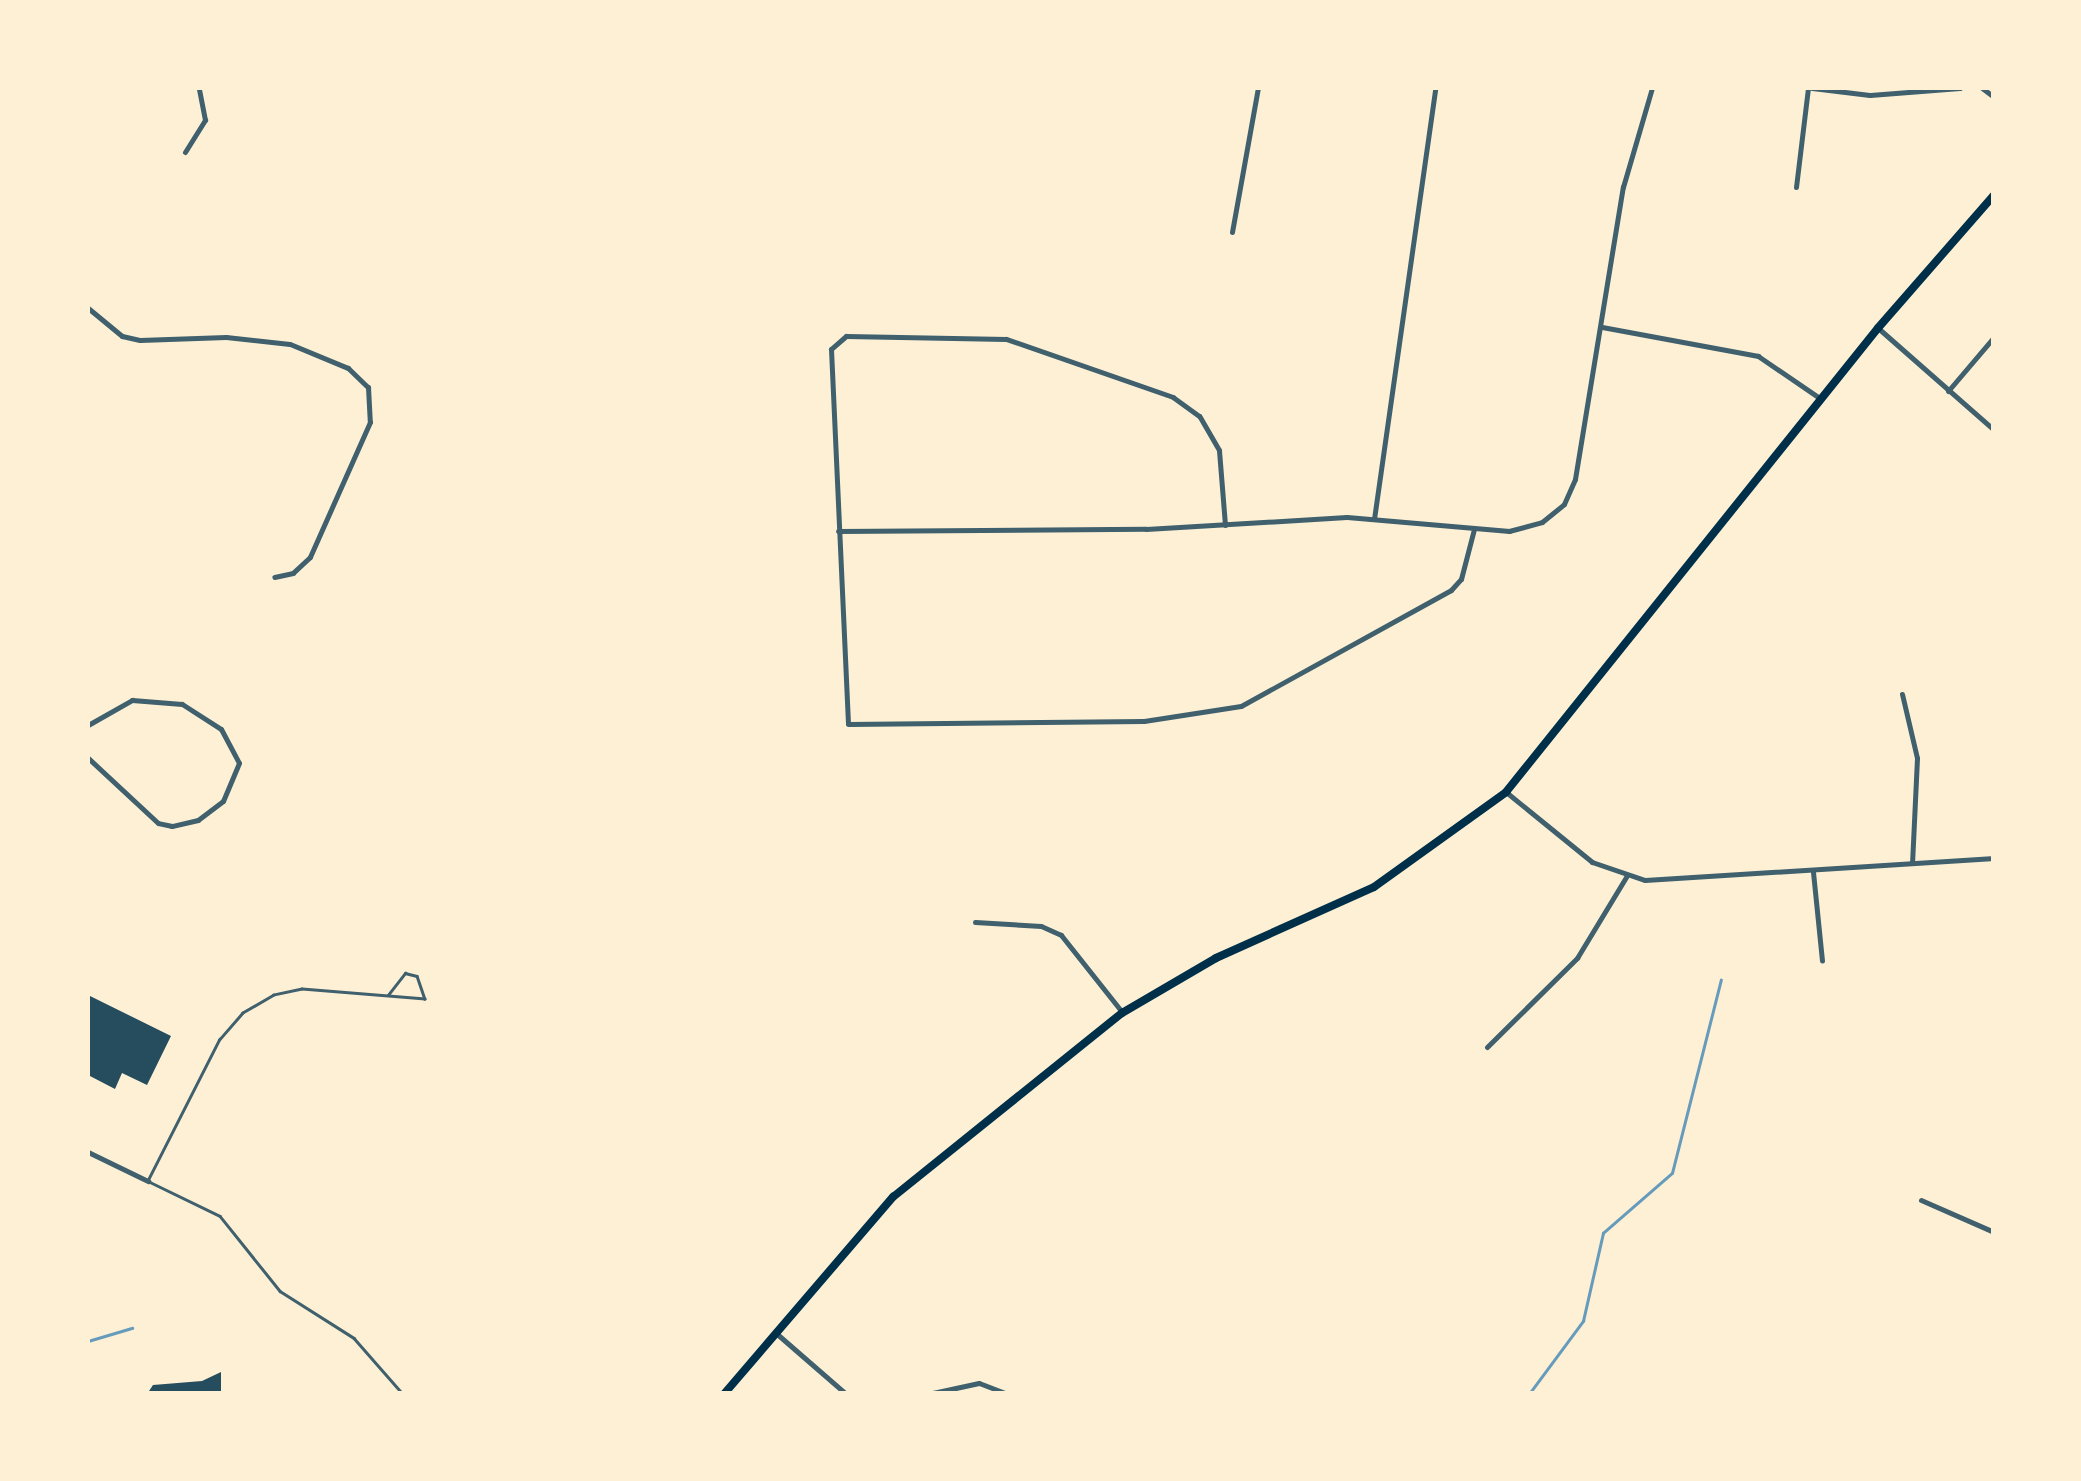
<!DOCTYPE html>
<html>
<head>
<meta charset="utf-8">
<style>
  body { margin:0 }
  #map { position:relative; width:2081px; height:1481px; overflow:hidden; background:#fdf0d5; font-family:"Fira Sans Condensed",sans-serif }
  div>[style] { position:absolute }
  .stream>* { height:2.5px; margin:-1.25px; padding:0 1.25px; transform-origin:1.25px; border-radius:1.25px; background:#669bbc }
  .building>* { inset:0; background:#264d5e }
  .service>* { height:2.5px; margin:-1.25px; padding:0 1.25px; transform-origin:1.25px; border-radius:1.25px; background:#3f606c }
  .minor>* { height:5px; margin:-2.5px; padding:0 2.5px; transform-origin:2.5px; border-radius:2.5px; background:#3f606c }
  .secondary>* { height:8px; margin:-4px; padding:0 4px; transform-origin:4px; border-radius:4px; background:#003049 }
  span { translate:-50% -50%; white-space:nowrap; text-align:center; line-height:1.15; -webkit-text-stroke:8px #fdf0d5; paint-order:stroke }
  .frame { position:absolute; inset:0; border:90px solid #fdf0d5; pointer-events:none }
</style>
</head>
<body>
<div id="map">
  <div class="stream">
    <div style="left:88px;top:1341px;width:46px;rotate:-16.5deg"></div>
    <div style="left:1529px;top:1394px;width:91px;rotate:-53.5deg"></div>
    <div style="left:1583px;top:1321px;width:90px;rotate:-77.2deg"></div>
    <div style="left:1603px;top:1233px;width:91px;rotate:-41deg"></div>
    <div style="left:1672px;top:1173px;width:199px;rotate:-75.8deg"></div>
  </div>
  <div class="building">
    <div style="clip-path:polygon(88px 995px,171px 1036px,147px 1085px,122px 1073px,115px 1089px,88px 1075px)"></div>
    <div style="clip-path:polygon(221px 1372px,221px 1394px,147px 1394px,153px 1385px,202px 1381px)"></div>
  </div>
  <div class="service">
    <div style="left:388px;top:995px;width:28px;rotate:-52deg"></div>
    <div style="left:405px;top:973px;width:12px;rotate:14deg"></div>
    <div style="left:417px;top:976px;width:24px;rotate:71deg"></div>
    <div style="left:425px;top:999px;width:123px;rotate:-175.4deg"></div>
    <div style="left:302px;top:989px;width:29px;rotate:168deg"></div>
    <div style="left:274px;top:995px;width:36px;rotate:150deg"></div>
    <div style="left:243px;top:1013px;width:35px;rotate:131deg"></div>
    <div style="left:220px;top:1039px;width:159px;rotate:116.9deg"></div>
    <div style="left:148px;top:1181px;width:80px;rotate:25.9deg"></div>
    <div style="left:220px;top:1216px;width:96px;rotate:51.3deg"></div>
    <div style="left:280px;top:1291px;width:88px;rotate:32.4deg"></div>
    <div style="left:354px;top:1338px;width:74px;rotate:48.8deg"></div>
  </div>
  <div class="minor">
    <div style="left:1812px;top:88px;width:58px;rotate:6.9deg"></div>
    <div style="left:1870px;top:95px;width:90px;rotate:-4.4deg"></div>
    <div style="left:1982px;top:88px;width:15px;rotate:37deg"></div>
    <div style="left:185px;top:152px;width:38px;rotate:-58deg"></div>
    <div style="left:205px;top:120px;width:33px;rotate:-101deg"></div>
    <div style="left:1796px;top:187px;width:100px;rotate:-83.1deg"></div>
    <div style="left:1232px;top:232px;width:146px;rotate:-79.8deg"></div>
    <div style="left:88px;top:308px;width:44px;rotate:39.5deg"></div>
    <div style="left:122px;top:336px;width:18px;rotate:13deg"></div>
    <div style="left:140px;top:340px;width:86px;rotate:-2deg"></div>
    <div style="left:226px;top:337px;width:64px;rotate:6.2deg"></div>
    <div style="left:290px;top:344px;width:63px;rotate:22.5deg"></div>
    <div style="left:348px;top:368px;width:28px;rotate:44deg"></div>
    <div style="left:368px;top:387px;width:35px;rotate:87deg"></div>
    <div style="left:370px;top:422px;width:148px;rotate:114deg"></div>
    <div style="left:310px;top:557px;width:23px;rotate:137deg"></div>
    <div style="left:293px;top:573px;width:19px;rotate:168deg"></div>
    <div style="left:1602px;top:327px;width:159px;rotate:10.5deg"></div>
    <div style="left:1758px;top:356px;width:76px;rotate:34.3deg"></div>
    <div style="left:1878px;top:328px;width:154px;rotate:41.3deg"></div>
    <div style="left:1948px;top:391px;width:71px;rotate:-49.6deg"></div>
    <div style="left:1374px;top:519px;width:435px;rotate:-81.9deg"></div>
    <div style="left:1225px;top:525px;width:75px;rotate:-94.6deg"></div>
    <div style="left:1219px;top:450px;width:39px;rotate:-120deg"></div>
    <div style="left:1199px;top:416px;width:32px;rotate:-144deg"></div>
    <div style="left:1173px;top:397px;width:177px;rotate:-160.8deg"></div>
    <div style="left:1006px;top:339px;width:160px;rotate:-178.9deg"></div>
    <div style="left:846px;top:336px;width:20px;rotate:139deg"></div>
    <div style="left:831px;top:349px;width:375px;rotate:87.4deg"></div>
    <div style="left:848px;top:724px;width:296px;rotate:-0.6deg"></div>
    <div style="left:1144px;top:721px;width:98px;rotate:-8.8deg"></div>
    <div style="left:1241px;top:706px;width:240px;rotate:-28.9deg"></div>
    <div style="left:1451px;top:590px;width:15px;rotate:-48deg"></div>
    <div style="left:1461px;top:579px;width:52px;rotate:-75.4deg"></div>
    <div style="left:838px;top:531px;width:308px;rotate:-0.4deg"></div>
    <div style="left:1146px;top:529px;width:201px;rotate:-3.4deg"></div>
    <div style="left:1347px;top:517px;width:163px;rotate:4.9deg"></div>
    <div style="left:1509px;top:531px;width:34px;rotate:-15deg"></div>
    <div style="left:1542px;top:522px;width:28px;rotate:-39deg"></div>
    <div style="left:1564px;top:504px;width:27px;rotate:-66deg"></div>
    <div style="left:1575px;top:479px;width:296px;rotate:-80.7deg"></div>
    <div style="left:1623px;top:187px;width:103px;rotate:-73.7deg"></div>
    <div style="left:1902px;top:694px;width:66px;rotate:76.8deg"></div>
    <div style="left:1917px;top:758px;width:105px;rotate:92.7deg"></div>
    <div style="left:88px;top:725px;width:51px;rotate:-29.6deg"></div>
    <div style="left:132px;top:700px;width:50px;rotate:4.6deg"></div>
    <div style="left:182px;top:704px;width:46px;rotate:32.7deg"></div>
    <div style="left:221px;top:729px;width:38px;rotate:62deg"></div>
    <div style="left:239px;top:763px;width:41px;rotate:112.8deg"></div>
    <div style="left:223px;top:801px;width:31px;rotate:143deg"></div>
    <div style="left:198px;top:820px;width:27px;rotate:167deg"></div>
    <div style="left:172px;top:826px;width:14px;rotate:-168deg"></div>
    <div style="left:158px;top:823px;width:96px;rotate:-137.1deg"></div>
    <div style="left:1506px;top:792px;width:111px;rotate:39.1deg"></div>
    <div style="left:1592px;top:862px;width:56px;rotate:18.8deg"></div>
    <div style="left:1645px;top:880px;width:350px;rotate:-3.6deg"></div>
    <div style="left:1813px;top:872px;width:89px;rotate:84.2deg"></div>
    <div style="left:975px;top:922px;width:66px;rotate:3.5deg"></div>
    <div style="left:1041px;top:926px;width:22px;rotate:24deg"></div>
    <div style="left:1061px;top:935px;width:98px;rotate:51.6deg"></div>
    <div style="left:1487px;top:1047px;width:127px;rotate:-44.7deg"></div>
    <div style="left:1577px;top:958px;width:95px;rotate:-58.8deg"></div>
    <div style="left:88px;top:1152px;width:67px;rotate:25.8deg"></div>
    <div style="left:1921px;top:1200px;width:80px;rotate:23.7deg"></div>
    <div style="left:777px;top:1334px;width:91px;rotate:41deg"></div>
    <div style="left:928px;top:1394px;width:52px;rotate:-12.2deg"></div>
    <div style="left:979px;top:1383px;width:30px;rotate:21deg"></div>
  </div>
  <div class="secondary">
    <div style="left:724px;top:1394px;width:260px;rotate:-49.4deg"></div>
    <div style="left:893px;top:1197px;width:294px;rotate:-38.8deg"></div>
    <div style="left:1122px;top:1013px;width:109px;rotate:-30.3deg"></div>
    <div style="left:1216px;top:958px;width:173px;rotate:-24.2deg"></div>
    <div style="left:1374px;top:887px;width:163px;rotate:-35.7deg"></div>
    <div style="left:1506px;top:792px;width:595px;rotate:-51.28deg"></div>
    <div style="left:1878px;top:328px;width:176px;rotate:-48.9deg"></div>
  </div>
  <div class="frame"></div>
</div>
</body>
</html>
